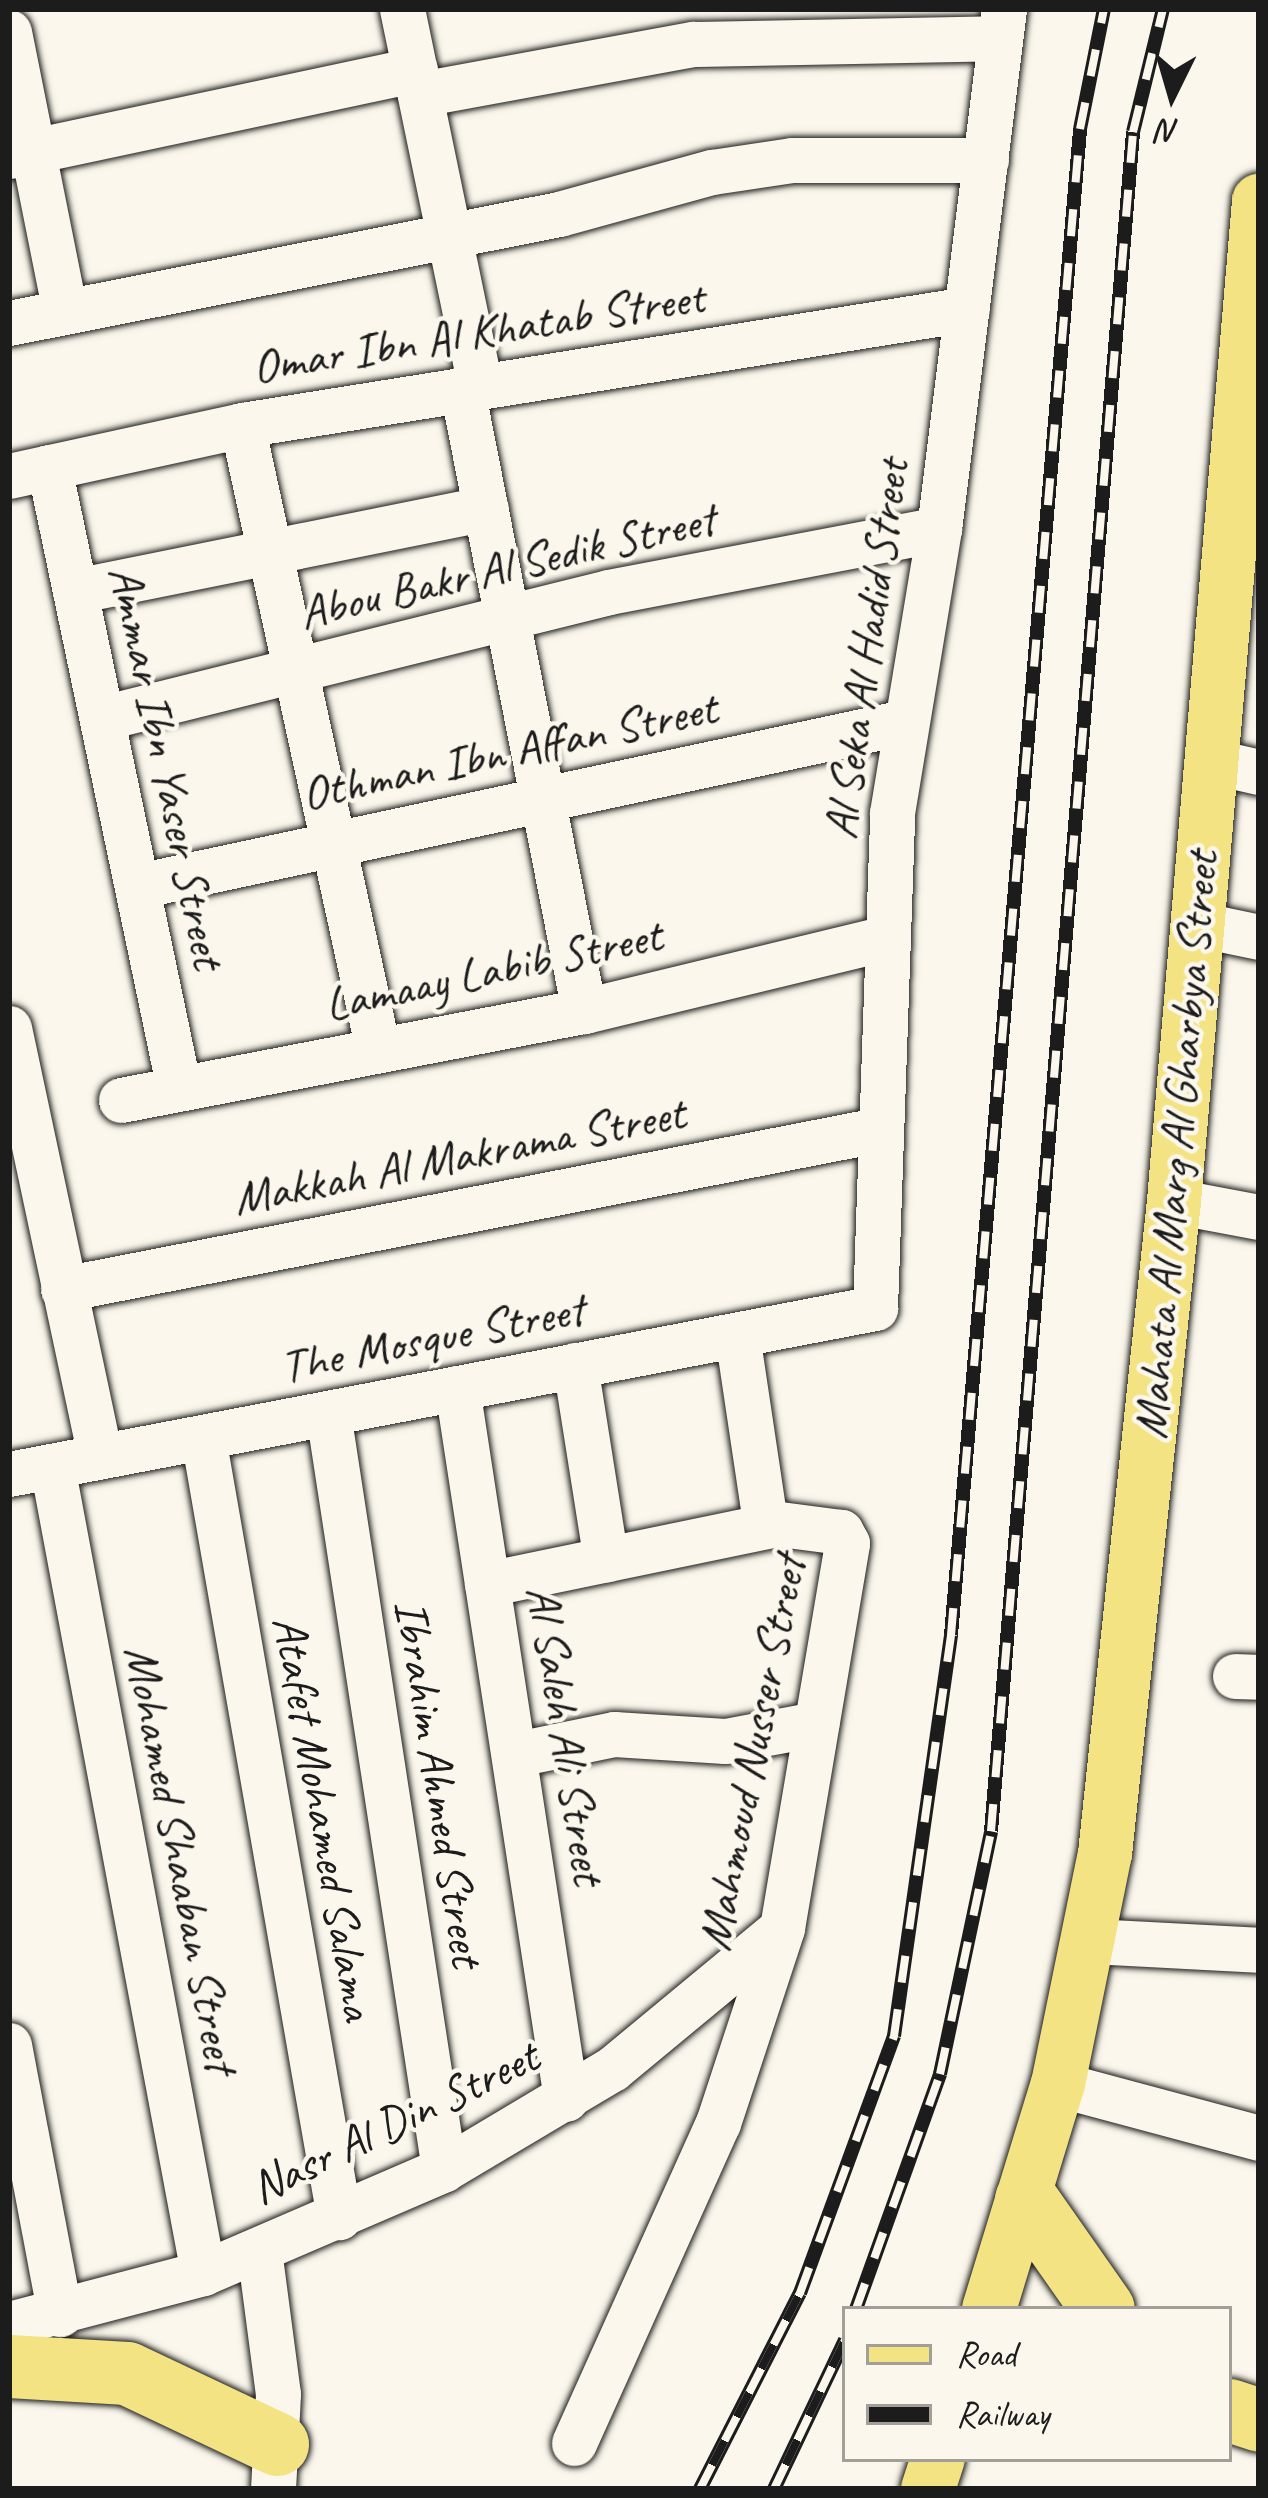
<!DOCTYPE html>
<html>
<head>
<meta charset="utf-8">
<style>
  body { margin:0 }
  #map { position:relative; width:1268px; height:2498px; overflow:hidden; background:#fbf7ec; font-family:Caveat,sans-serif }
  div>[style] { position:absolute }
  .roads { filter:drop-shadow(0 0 3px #1c1c1c) drop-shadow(0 0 3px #1c1c1c) }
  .minor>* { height:45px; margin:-22.5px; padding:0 22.5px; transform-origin:22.5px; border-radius:22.5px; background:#fbf7ec }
  .major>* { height:54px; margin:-27px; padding:0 27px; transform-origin:27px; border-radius:27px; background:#f4e382 }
  .highway>* { height:63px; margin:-31.5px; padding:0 31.5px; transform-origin:31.5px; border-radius:31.5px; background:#f4e382 }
  .rail>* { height:14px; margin-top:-7px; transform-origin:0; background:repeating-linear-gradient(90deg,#fbf7ec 0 27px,#1c1c1c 0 54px); box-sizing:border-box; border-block:3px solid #1c1c1c }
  span { translate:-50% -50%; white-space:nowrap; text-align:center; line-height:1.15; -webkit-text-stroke:9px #fbf7ec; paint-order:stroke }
  .street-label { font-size:48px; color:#1c1c1c }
  .frame { position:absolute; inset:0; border:12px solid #1c1c1c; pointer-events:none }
  .legend { position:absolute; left:842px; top:2306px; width:390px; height:156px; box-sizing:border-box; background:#fbf7ec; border:3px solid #a29f99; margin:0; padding:15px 21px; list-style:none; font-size:36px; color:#1c1c1c }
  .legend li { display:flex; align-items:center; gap:24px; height:60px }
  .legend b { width:60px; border:3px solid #a29f99 }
  .north { position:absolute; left:1112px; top:36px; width:120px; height:120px; -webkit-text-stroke:9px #fbf7ec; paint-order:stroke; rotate:185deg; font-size:33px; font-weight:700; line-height:48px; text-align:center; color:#1c1c1c }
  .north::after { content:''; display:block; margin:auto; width:42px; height:54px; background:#1c1c1c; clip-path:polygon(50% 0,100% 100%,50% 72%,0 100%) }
</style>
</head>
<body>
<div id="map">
  <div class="roads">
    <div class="minor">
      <div style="left:402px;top:9px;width:385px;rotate:78.3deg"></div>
      <div style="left:9px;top:32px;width:285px;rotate:78.7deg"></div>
      <div style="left:420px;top:94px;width:278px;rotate:-10.4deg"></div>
      <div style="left:693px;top:44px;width:307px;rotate:-1.1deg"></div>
      <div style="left:9px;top:156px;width:415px;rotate:-12deg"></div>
      <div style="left:9px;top:323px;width:561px;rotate:-11.21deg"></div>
      <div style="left:559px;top:214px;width:159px;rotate:-15.4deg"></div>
      <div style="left:712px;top:172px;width:81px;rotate:-8.5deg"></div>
      <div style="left:792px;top:160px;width:194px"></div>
      <div style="left:462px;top:389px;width:634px;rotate:78.9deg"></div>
      <div style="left:242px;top:425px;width:640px;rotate:77.72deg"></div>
      <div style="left:49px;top:467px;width:635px;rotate:78.19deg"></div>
      <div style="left:9px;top:476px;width:239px;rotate:-12.3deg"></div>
      <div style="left:242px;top:425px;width:734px;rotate:-9.09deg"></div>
      <div style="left:75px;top:591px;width:419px;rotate:-11.4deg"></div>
      <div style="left:102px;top:718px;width:522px;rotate:-13.96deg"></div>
      <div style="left:609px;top:592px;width:336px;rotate:-10.8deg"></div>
      <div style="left:1211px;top:761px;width:49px;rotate:12.9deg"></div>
      <div style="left:138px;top:886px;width:783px;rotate:-12.08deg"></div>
      <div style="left:1197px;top:924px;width:63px;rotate:11.8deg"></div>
      <div style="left:9px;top:1028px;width:438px;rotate:78deg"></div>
      <div style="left:121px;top:1100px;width:471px;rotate:-10.9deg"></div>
      <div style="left:584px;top:1011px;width:311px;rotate:-13.6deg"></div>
      <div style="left:1174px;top:1201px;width:86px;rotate:10.7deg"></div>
      <div style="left:63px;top:1289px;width:829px;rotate:-11.05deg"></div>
      <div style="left:575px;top:1365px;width:197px;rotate:81deg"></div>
      <div style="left:457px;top:1388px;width:719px;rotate:81.28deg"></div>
      <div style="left:328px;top:1413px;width:765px;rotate:81.28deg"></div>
      <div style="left:203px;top:1437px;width:792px;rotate:80.11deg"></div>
      <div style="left:52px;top:1466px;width:821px;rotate:79.4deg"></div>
      <div style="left:9px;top:1474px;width:882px;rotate:-10.85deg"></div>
      <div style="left:875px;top:1308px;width:495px;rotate:-88deg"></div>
      <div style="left:892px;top:813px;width:288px;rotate:-80.6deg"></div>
      <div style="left:939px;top:529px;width:524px;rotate:-82.87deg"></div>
      <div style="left:487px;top:1584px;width:287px;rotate:-11.7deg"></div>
      <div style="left:1235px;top:1676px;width:24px;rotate:2deg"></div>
      <div style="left:517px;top:1754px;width:99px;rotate:-11.7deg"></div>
      <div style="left:614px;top:1734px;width:111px;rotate:3.6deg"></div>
      <div style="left:725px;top:1741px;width:93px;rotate:-10.6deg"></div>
      <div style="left:1090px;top:1941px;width:169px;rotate:3deg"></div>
      <div style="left:9px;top:2045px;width:274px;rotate:79.3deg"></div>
      <div style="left:1058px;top:2084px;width:208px;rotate:15deg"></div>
      <div style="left:259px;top:2250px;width:145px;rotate:82.5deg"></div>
      <div style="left:278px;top:2394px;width:95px;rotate:93deg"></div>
      <div style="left:9px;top:2324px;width:201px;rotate:-14.7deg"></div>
      <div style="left:203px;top:2273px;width:262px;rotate:-23.3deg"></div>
      <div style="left:444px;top:2169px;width:196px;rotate:-30.8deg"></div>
      <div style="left:612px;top:2069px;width:218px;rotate:-39.6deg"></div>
      <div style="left:574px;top:2443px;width:351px;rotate:-65.8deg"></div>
      <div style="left:718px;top:2123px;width:205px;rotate:-71.8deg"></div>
      <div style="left:782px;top:1928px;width:390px;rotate:-80.4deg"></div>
      <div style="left:847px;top:1543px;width:13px;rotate:-119deg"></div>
      <div style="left:841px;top:1532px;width:77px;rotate:-172.5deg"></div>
      <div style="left:765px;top:1522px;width:189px;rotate:-98.5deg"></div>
    </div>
    <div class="major">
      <div style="left:989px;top:2309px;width:235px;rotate:-73deg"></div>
      <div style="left:1058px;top:2084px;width:235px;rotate:-78.5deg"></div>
      <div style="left:1105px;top:1854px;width:657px;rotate:-83.97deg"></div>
      <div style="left:1174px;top:1201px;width:1004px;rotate:-85.14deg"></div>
      <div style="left:928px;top:2489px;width:32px;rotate:-72deg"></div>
    </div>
    <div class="highway">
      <div style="left:1026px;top:2199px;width:134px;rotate:55deg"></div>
      <div style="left:9px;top:2366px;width:118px;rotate:3.4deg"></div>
      <div style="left:127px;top:2373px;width:166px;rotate:25.3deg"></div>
      <div style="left:1229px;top:2410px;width:32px;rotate:18deg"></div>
    </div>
  </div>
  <div class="rail">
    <div style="left:856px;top:2309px;width:250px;rotate:-70.3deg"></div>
    <div style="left:940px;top:2074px;width:248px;rotate:-78.1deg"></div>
    <div style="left:991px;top:1831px;width:1705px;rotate:-85.22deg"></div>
    <div style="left:1133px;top:132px;width:127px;rotate:-76.3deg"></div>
    <div style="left:700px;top:2489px;width:220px;rotate:-63deg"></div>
    <div style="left:800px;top:2293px;width:274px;rotate:-69.9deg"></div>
    <div style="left:894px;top:2036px;width:405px;rotate:-81.9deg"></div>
    <div style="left:951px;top:1635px;width:1512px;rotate:-85.1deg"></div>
    <div style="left:1080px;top:129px;width:122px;rotate:-78.7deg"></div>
    <div style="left:774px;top:2489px;width:165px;rotate:-64.5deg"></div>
  </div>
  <div class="street-label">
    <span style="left:478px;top:332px;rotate:-9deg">Omar Ibn Al Khatab Street</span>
    <span style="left:507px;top:566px;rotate:-13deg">Abou Bakr Al Sedik Street</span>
    <span style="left:866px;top:649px;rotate:-82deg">Al Seka Al Hadid Street</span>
    <span style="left:509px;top:751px;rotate:-12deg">Othman Ibn Affan Street</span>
    <span style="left:167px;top:767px;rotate:78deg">Ammar Ibn Yaser Street</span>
    <span style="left:493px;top:970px;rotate:-12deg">Lamaay Labib Street</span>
    <span style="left:1176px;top:1145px;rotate:-85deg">Mahata Al Marg Al Gharbya Street</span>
    <span style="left:459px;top:1156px;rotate:-11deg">Makkah Al Makrama Street</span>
    <span style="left:432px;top:1338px;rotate:-11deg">The Mosque Street</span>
    <span style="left:566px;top:1735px;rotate:81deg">Al Saleh Ali Street</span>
    <span style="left:752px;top:1753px;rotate:-79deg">Mahmoud Nusser Street</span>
    <span style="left:439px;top:1783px;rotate:81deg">Ibrahim Ahmed Street</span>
    <span style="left:324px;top:1818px;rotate:80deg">Atafet Mohamed Salama</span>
    <span style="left:181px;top:1859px;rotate:79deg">Mohamed Shaaban Street</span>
    <span style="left:394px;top:2122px;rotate:-26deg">Nasr Al Din Street</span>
  </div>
  <div class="frame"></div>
  <ul class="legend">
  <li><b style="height:15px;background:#f4e382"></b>Road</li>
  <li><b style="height:15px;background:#1c1c1c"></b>Railway</li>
  </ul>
  <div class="north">N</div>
</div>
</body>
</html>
